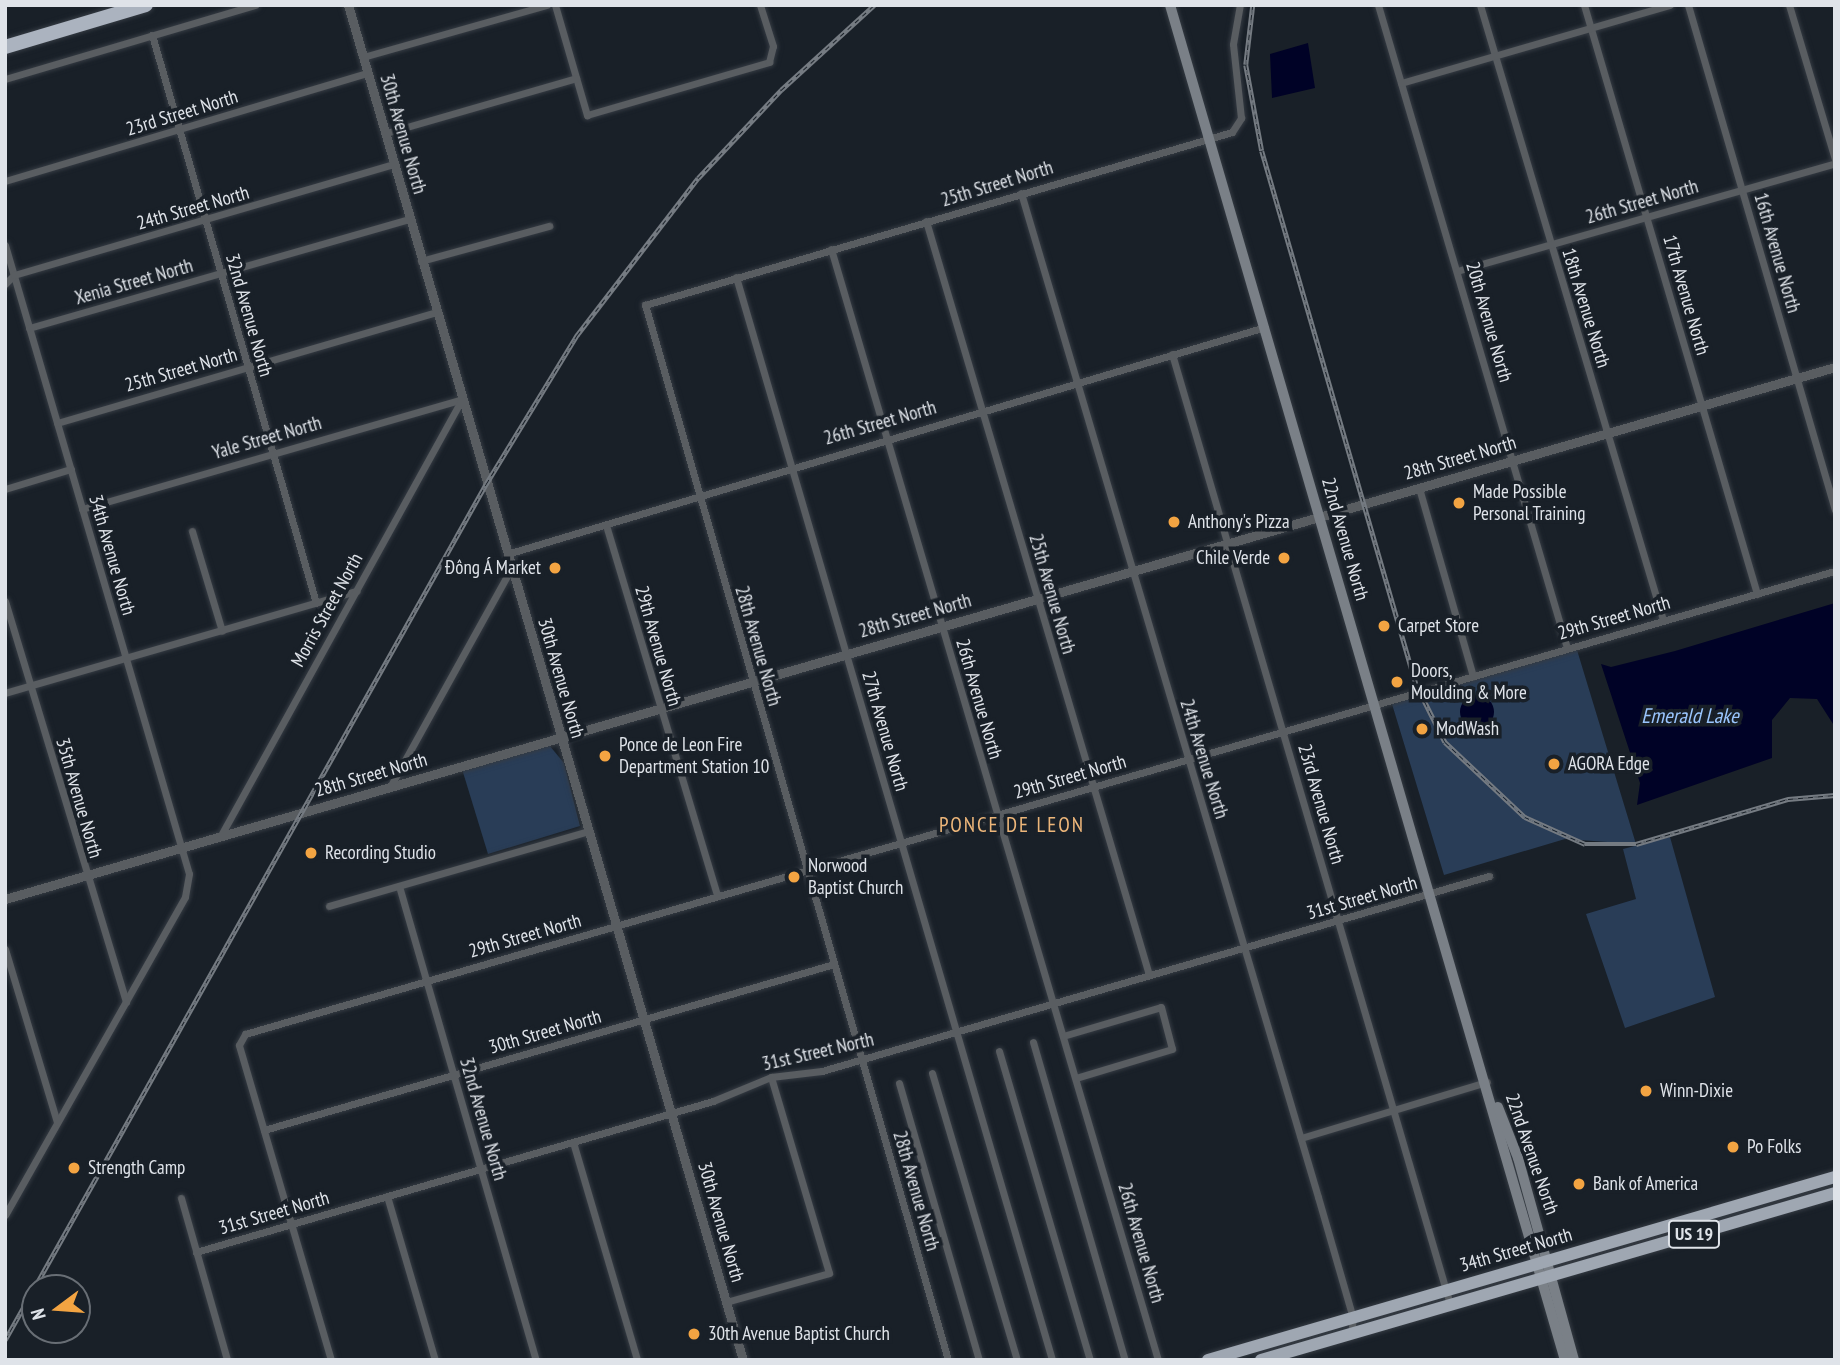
<!DOCTYPE html>
<html>
<head>
<meta charset="utf-8">
<style>
  body { margin:0 }
  #map { position:relative; width:1840px; height:1365px; overflow:hidden; background:#192028; font-family:"PT Sans Narrow",sans-serif }
  div>[style] { position:absolute }
  .green>* { inset:0; background:#293d57 }
  .water>* { inset:0; background:#000226 }
  .round { border-radius:50% }
  .roads { filter:drop-shadow(0 0 2px #353b43) drop-shadow(0 0 2px #353b43) }
  .minor>* { height:7px; margin:-3.5px; padding:0 3.5px; transform-origin:3.5px; border-radius:3.5px; background:#595d61 }
  .tertiary>* { height:9px; margin:-4.5px; padding:0 4.5px; transform-origin:4.5px; border-radius:4.5px; background:#595d61 }
  .secondary>* { height:10px; margin:-5px; padding:0 5px; transform-origin:5px; border-radius:5px; background:#7a8087 }
  .trunk>* { height:12px; margin:-6px; padding:0 6px; transform-origin:6px; border-radius:6px; background:#9fa7b2 }
  .motorway>* { height:14px; margin:-7px; padding:0 7px; transform-origin:7px; border-radius:7px; background:#abb3bf }
  .rail>* { height:4.5px; margin-top:-2.25px; transform-origin:0; background:repeating-linear-gradient(90deg,#192028 0 5px,#757b82 0 10px); box-sizing:border-box; border-block:2px solid #757b82 }
  .dots>* { width:19px; height:19px; translate:-50% -50%; box-sizing:border-box; border:4px solid #192028; border-radius:50% }
  span { translate:-50% -50%; white-space:nowrap; text-align:center; line-height:1.15; -webkit-text-stroke:7px #192028; paint-order:stroke }
  .shield-label span { padding:2px 5px; background:#192028; border:2px solid; border-radius:5px; -webkit-text-stroke-width:0 }
  .shield-label { font-size:18px; color:#dfe3e9; font-weight:700 }
  .street-label { font-size:19px; color:#dfe3e9 }
  .poi-label { font-size:19px; color:#dfe3e9 }
  .left { translate:0 -50%; text-align:left }
  .right { translate:-100% -50%; text-align:right }
  .water-label { font-size:21px; color:#9ac5fd; font-style:italic }
  .neighbourhood-label { font-size:21px; color:#edb67a; letter-spacing:2px }
  .frame { position:absolute; inset:0; border:7px solid #dfe3e9; pointer-events:none }
  .north { position:absolute; left:21px; top:1274px; width:70px; height:70px; box-sizing:border-box; background:#192028; border:2px solid #686e75; border-radius:50%; rotate:254deg; font-size:19px; font-weight:700; line-height:28px; text-align:center; color:#dfe3e9 }
  .north::after { content:''; display:block; margin:auto; width:24px; height:32px; background:#f3a442; clip-path:polygon(50% 0,100% 100%,50% 72%,0 100%) }
</style>
</head>
<body>
<div id="map">
  <div class="green">
    <div style="clip-path:polygon(1577px 650px,1636px 844px,1565px 839px,1444px 875px,1392px 704px)"></div>
    <div style="clip-path:polygon(549px 745px,564px 763px,580px 826px,488px 854px,462px 769px)"></div>
    <div style="clip-path:polygon(1670px 837px,1715px 997px,1625px 1028px,1586px 914px,1636px 899px,1623px 849px)"></div>
  </div>
  <div class="water">
    <div style="clip-path:polygon(1308px 43px,1315px 88px,1272px 98px,1270px 54px)"></div>
    <div style="clip-path:polygon(1835px 603px,1835px 727px,1817px 699px,1790px 698px,1772px 720px,1772px 758px,1637px 805px,1640px 783px,1601px 664px,1611px 667px,1675px 651px)"></div>
    <div class="round" style="left:1460px;top:695px;width:34px;height:34px"></div>
  </div>
  <div class="roads">
    <div class="minor">
      <div style="left:555px;top:5px;width:115px;rotate:73.8deg"></div>
      <div style="left:587px;top:115px;width:190px;rotate:-16.2deg"></div>
      <div style="left:769px;top:62px;width:16px;rotate:-76deg"></div>
      <div style="left:773px;top:46px;width:43px;rotate:-107.6deg"></div>
      <div style="left:1378px;top:5px;width:670px;rotate:73.62deg"></div>
      <div style="left:1480px;top:5px;width:642px;rotate:73.43deg"></div>
      <div style="left:1584px;top:5px;width:614px;rotate:73.63deg"></div>
      <div style="left:1688px;top:5px;width:526px;rotate:73.77deg"></div>
      <div style="left:1789px;top:5px;width:161px;rotate:73.4deg"></div>
      <div style="left:152px;top:35px;width:591px;rotate:73.89deg"></div>
      <div style="left:363px;top:57px;width:191px;rotate:-15.8deg"></div>
      <div style="left:5px;top:79px;width:261px;rotate:-16.5deg"></div>
      <div style="left:1401px;top:83px;width:280px;rotate:-16.2deg"></div>
      <div style="left:386px;top:133px;width:198px;rotate:-16.1deg"></div>
      <div style="left:5px;top:181px;width:379px;rotate:-16.6deg"></div>
      <div style="left:1021px;top:193px;width:1047px;rotate:73.52deg"></div>
      <div style="left:1318px;top:1197px;width:126px;rotate:73.9deg"></div>
      <div style="left:1353px;top:1318px;width:16px;rotate:97deg"></div>
      <div style="left:926px;top:221px;width:786px;rotate:73.52deg"></div>
      <div style="left:5px;top:245px;width:655px;rotate:73.69deg"></div>
      <div style="left:189px;top:874px;width:23px;rotate:100deg"></div>
      <div style="left:185px;top:897px;width:365px;rotate:119.5deg"></div>
      <div style="left:831px;top:249px;width:1158px;rotate:73.6deg"></div>
      <div style="left:421px;top:261px;width:133px;rotate:-15.3deg"></div>
      <div style="left:1457px;top:271px;width:393px;rotate:-15.9deg"></div>
      <div style="left:736px;top:277px;width:1128px;rotate:73.73deg"></div>
      <div style="left:5px;top:284px;width:13px;rotate:-45deg"></div>
      <div style="left:14px;top:275px;width:396px;rotate:-16.3deg"></div>
      <div style="left:29px;top:328px;width:395px;rotate:-16deg"></div>
      <div style="left:1172px;top:354px;width:990px;rotate:73.69deg"></div>
      <div style="left:57px;top:423px;width:395px;rotate:-16.3deg"></div>
      <div style="left:1419px;top:488px;width:196px;rotate:74deg"></div>
      <div style="left:5px;top:489px;width:69px;rotate:-16.9deg"></div>
      <div style="left:82px;top:509px;width:396px;rotate:-16.1deg"></div>
      <div style="left:606px;top:525px;width:387px;rotate:73.3deg"></div>
      <div style="left:192px;top:531px;width:104px;rotate:73.3deg"></div>
      <div style="left:507px;top:554px;width:791px;rotate:-16.67deg"></div>
      <div style="left:5px;top:601px;width:419px;rotate:73.2deg"></div>
      <div style="left:5px;top:693px;width:366px;rotate:-16.2deg"></div>
      <div style="left:390px;top:787px;width:249px;rotate:-61deg"></div>
      <div style="left:220px;top:837px;width:500px;rotate:-61.08deg"></div>
      <div style="left:399px;top:886px;width:493px;rotate:73.9deg"></div>
      <div style="left:329px;top:906px;width:270px;rotate:-16.1deg"></div>
      <div style="left:5px;top:949px;width:181px;rotate:73.3deg"></div>
      <div style="left:1063px;top:1036px;width:102px;rotate:-16.5deg"></div>
      <div style="left:1161px;top:1007px;width:43px;rotate:75.3deg"></div>
      <div style="left:1172px;top:1049px;width:100px;rotate:163.2deg"></div>
      <div style="left:1033px;top:1042px;width:331px;rotate:73.9deg"></div>
      <div style="left:999px;top:1051px;width:322px;rotate:73.6deg"></div>
      <div style="left:932px;top:1073px;width:299px;rotate:73.5deg"></div>
      <div style="left:899px;top:1083px;width:288px;rotate:73.9deg"></div>
      <div style="left:264px;top:1130px;width:594px;rotate:-16.24deg"></div>
      <div style="left:1301px;top:1138px;width:194px;rotate:-16.8deg"></div>
      <div style="left:573px;top:1142px;width:227px;rotate:73.6deg"></div>
      <div style="left:387px;top:1196px;width:171px;rotate:73.7deg"></div>
      <div style="left:181px;top:1198px;width:168px;rotate:74.1deg"></div>
      <div style="left:196px;top:1252px;width:539px;rotate:-16.28deg"></div>
      <div style="left:713px;top:1101px;width:63px;rotate:-22.5deg"></div>
      <div style="left:771px;top:1077px;width:51px;rotate:-6.7deg"></div>
      <div style="left:822px;top:1071px;width:695px;rotate:-16.3deg"></div>
      <div style="left:726px;top:1302px;width:107px;rotate:-15.7deg"></div>
      <div style="left:829px;top:1273px;width:204px;rotate:-106.5deg"></div>
      <div style="left:331px;top:1360px;width:328px;rotate:-106.3deg"></div>
      <div style="left:239px;top:1045px;width:13px;rotate:-61deg"></div>
      <div style="left:245px;top:1034px;width:1656px;rotate:-16.24deg"></div>
      <div style="left:948px;top:1360px;width:1098px;rotate:-106.02deg"></div>
      <div style="left:645px;top:305px;width:612px;rotate:-16.42deg"></div>
      <div style="left:1232px;top:132px;width:17px;rotate:-57deg"></div>
      <div style="left:1241px;top:118px;width:74px;rotate:-96.2deg"></div>
      <div style="left:1233px;top:44px;width:40px;rotate:-80deg"></div>
    </div>
    <div class="tertiary">
      <div style="left:348px;top:5px;width:1411px;rotate:73.75deg"></div>
      <div style="left:5px;top:899px;width:1906px;rotate:-16.21deg"></div>
    </div>
    <div class="secondary">
      <div style="left:1170px;top:5px;width:1411px;rotate:73.75deg"></div>
      <div style="left:1498px;top:1107px;width:55px;rotate:68.6deg"></div>
      <div style="left:1518px;top:1158px;width:210px;rotate:74.5deg"></div>
    </div>
    <div class="trunk">
      <div style="left:1208px;top:1360px;width:653px;rotate:-16.27deg"></div>
      <div style="left:1261px;top:1360px;width:598px;rotate:-16.22deg"></div>
    </div>
    <div class="motorway">
      <div style="left:5px;top:47px;width:147px;rotate:-16.6deg"></div>
    </div>
  </div>
  <div class="rail">
    <div style="left:1253px;top:5px;width:60px;rotate:96.7deg"></div>
    <div style="left:1246px;top:65px;width:87px;rotate:79.5deg"></div>
    <div style="left:1262px;top:151px;width:555px;rotate:73.88deg"></div>
    <div style="left:1416px;top:684px;width:65px;rotate:63.4deg"></div>
    <div style="left:1445px;top:742px;width:110px;rotate:43.2deg"></div>
    <div style="left:1525px;top:817px;width:66px;rotate:24.2deg"></div>
    <div style="left:1585px;top:844px;width:51px"></div>
    <div style="left:1636px;top:844px;width:159px;rotate:-16.5deg"></div>
    <div style="left:1788px;top:799px;width:47px;rotate:-4.9deg"></div>
    <div style="left:5px;top:1340px;width:982px;rotate:-60.67deg"></div>
    <div style="left:486px;top:484px;width:175px;rotate:-58.6deg"></div>
    <div style="left:577px;top:335px;width:198px;rotate:-52.4deg"></div>
    <div style="left:698px;top:178px;width:121px;rotate:-46.7deg"></div>
    <div style="left:781px;top:90px;width:126px;rotate:-42.4deg"></div>
  </div>
  <div class="dots">
    <div style="left:1459px;top:503px;background:#f3a442"></div>
    <div style="left:1174px;top:522px;background:#f3a442"></div>
    <div style="left:1284px;top:558px;background:#f3a442"></div>
    <div style="left:555px;top:568px;background:#f3a442"></div>
    <div style="left:1384px;top:626px;background:#f3a442"></div>
    <div style="left:1397px;top:682px;background:#f3a442"></div>
    <div style="left:1422px;top:729px;background:#f3a442"></div>
    <div style="left:605px;top:756px;background:#f3a442"></div>
    <div style="left:1554px;top:764px;background:#f3a442"></div>
    <div style="left:311px;top:853px;background:#f3a442"></div>
    <div style="left:794px;top:877px;background:#f3a442"></div>
    <div style="left:1646px;top:1091px;background:#f3a442"></div>
    <div style="left:1733px;top:1147px;background:#f3a442"></div>
    <div style="left:74px;top:1168px;background:#f3a442"></div>
    <div style="left:1579px;top:1184px;background:#f3a442"></div>
    <div style="left:694px;top:1334px;background:#f3a442"></div>
  </div>
  <div class="shield-label">
    <span style="left:1694px;top:1234px">US 19</span>
  </div>
  <div class="street-label">
    <span style="left:182px;top:113px;rotate:-17deg">23rd Street North</span>
    <span style="left:403px;top:134px;rotate:74deg">30th Avenue North</span>
    <span style="left:997px;top:184px;rotate:-17deg">25th Street North</span>
    <span style="left:1642px;top:202px;rotate:-16deg">26th Street North</span>
    <span style="left:193px;top:208px;rotate:-16deg">24th Street North</span>
    <span style="left:1777px;top:253px;rotate:74deg">16th Avenue North</span>
    <span style="left:134px;top:282px;rotate:-16deg">Xenia Street North</span>
    <span style="left:1686px;top:295px;rotate:74deg">17th Avenue North</span>
    <span style="left:1586px;top:308px;rotate:73deg">18th Avenue North</span>
    <span style="left:249px;top:315px;rotate:74deg">32nd Avenue North</span>
    <span style="left:1489px;top:322px;rotate:74deg">20th Avenue North</span>
    <span style="left:181px;top:370px;rotate:-16deg">25th Street North</span>
    <span style="left:880px;top:423px;rotate:-16deg">26th Street North</span>
    <span style="left:267px;top:438px;rotate:-16deg">Yale Street North</span>
    <span style="left:1460px;top:458px;rotate:-16deg">28th Street North</span>
    <span style="left:1345px;top:539px;rotate:74deg">22nd Avenue North</span>
    <span style="left:112px;top:555px;rotate:74deg">34th Avenue North</span>
    <span style="left:1052px;top:594px;rotate:74deg">25th Avenue North</span>
    <span style="left:327px;top:610px;rotate:-61deg">Morris Street North</span>
    <span style="left:915px;top:616px;rotate:-16deg">28th Street North</span>
    <span style="left:1614px;top:618px;rotate:-16deg">29th Street North</span>
    <span style="left:658px;top:646px;rotate:74deg">29th Avenue North</span>
    <span style="left:758px;top:646px;rotate:74deg">28th Avenue North</span>
    <span style="left:561px;top:678px;rotate:74deg">30th Avenue North</span>
    <span style="left:979px;top:699px;rotate:74deg">26th Avenue North</span>
    <span style="left:885px;top:731px;rotate:74deg">27th Avenue North</span>
    <span style="left:1204px;top:759px;rotate:73deg">24th Avenue North</span>
    <span style="left:371px;top:775px;rotate:-16deg">28th Street North</span>
    <span style="left:1070px;top:777px;rotate:-16deg">29th Street North</span>
    <span style="left:79px;top:798px;rotate:74deg">35th Avenue North</span>
    <span style="left:1321px;top:804px;rotate:74deg">23rd Avenue North</span>
    <span style="left:1362px;top:898px;rotate:-16deg">31st Street North</span>
    <span style="left:525px;top:936px;rotate:-16deg">29th Street North</span>
    <span style="left:545px;top:1032px;rotate:-16deg">30th Street North</span>
    <span style="left:818px;top:1052px;rotate:-13deg">31st Street North</span>
    <span style="left:483px;top:1119px;rotate:74deg">32nd Avenue North</span>
    <span style="left:1532px;top:1154px;rotate:71deg">22nd Avenue North</span>
    <span style="left:916px;top:1191px;rotate:74deg">28th Avenue North</span>
    <span style="left:274px;top:1213px;rotate:-16deg">31st Street North</span>
    <span style="left:721px;top:1222px;rotate:74deg">30th Avenue North</span>
    <span style="left:1141px;top:1243px;rotate:74deg">26th Avenue North</span>
    <span style="left:1516px;top:1250px;rotate:-16deg">34th Street North</span>
  </div>
  <div class="poi-label">
    <span class="left" style="left:1473px;top:503px">Made Possible<br>Personal Training</span>
    <span class="left" style="left:1188px;top:522px">Anthony's Pizza</span>
    <span class="right" style="left:1270px;top:558px">Chile Verde</span>
    <span class="right" style="left:541px;top:568px">Đông Á Market</span>
    <span class="left" style="left:1398px;top:626px">Carpet Store</span>
    <span class="left" style="left:1411px;top:682px">Doors,<br>Moulding &amp; More</span>
    <span class="left" style="left:1436px;top:729px">ModWash</span>
    <span class="left" style="left:619px;top:756px">Ponce de Leon Fire<br>Department Station 10</span>
    <span class="left" style="left:1568px;top:764px">AGORA Edge</span>
    <span class="left" style="left:325px;top:853px">Recording Studio</span>
    <span class="left" style="left:808px;top:877px">Norwood<br>Baptist Church</span>
    <span class="left" style="left:1660px;top:1091px">Winn-Dixie</span>
    <span class="left" style="left:1747px;top:1147px">Po Folks</span>
    <span class="left" style="left:88px;top:1168px">Strength Camp</span>
    <span class="left" style="left:1593px;top:1184px">Bank of America</span>
    <span class="left" style="left:708px;top:1334px">30th Avenue Baptist Church</span>
  </div>
  <div class="water-label">
    <span style="left:1690px;top:716px">Emerald Lake</span>
  </div>
  <div class="neighbourhood-label">
    <span style="left:1012px;top:825px">PONCE DE LEON</span>
  </div>
  <div class="frame"></div>
  <div class="north">N</div>
</div>
</body>
</html>
